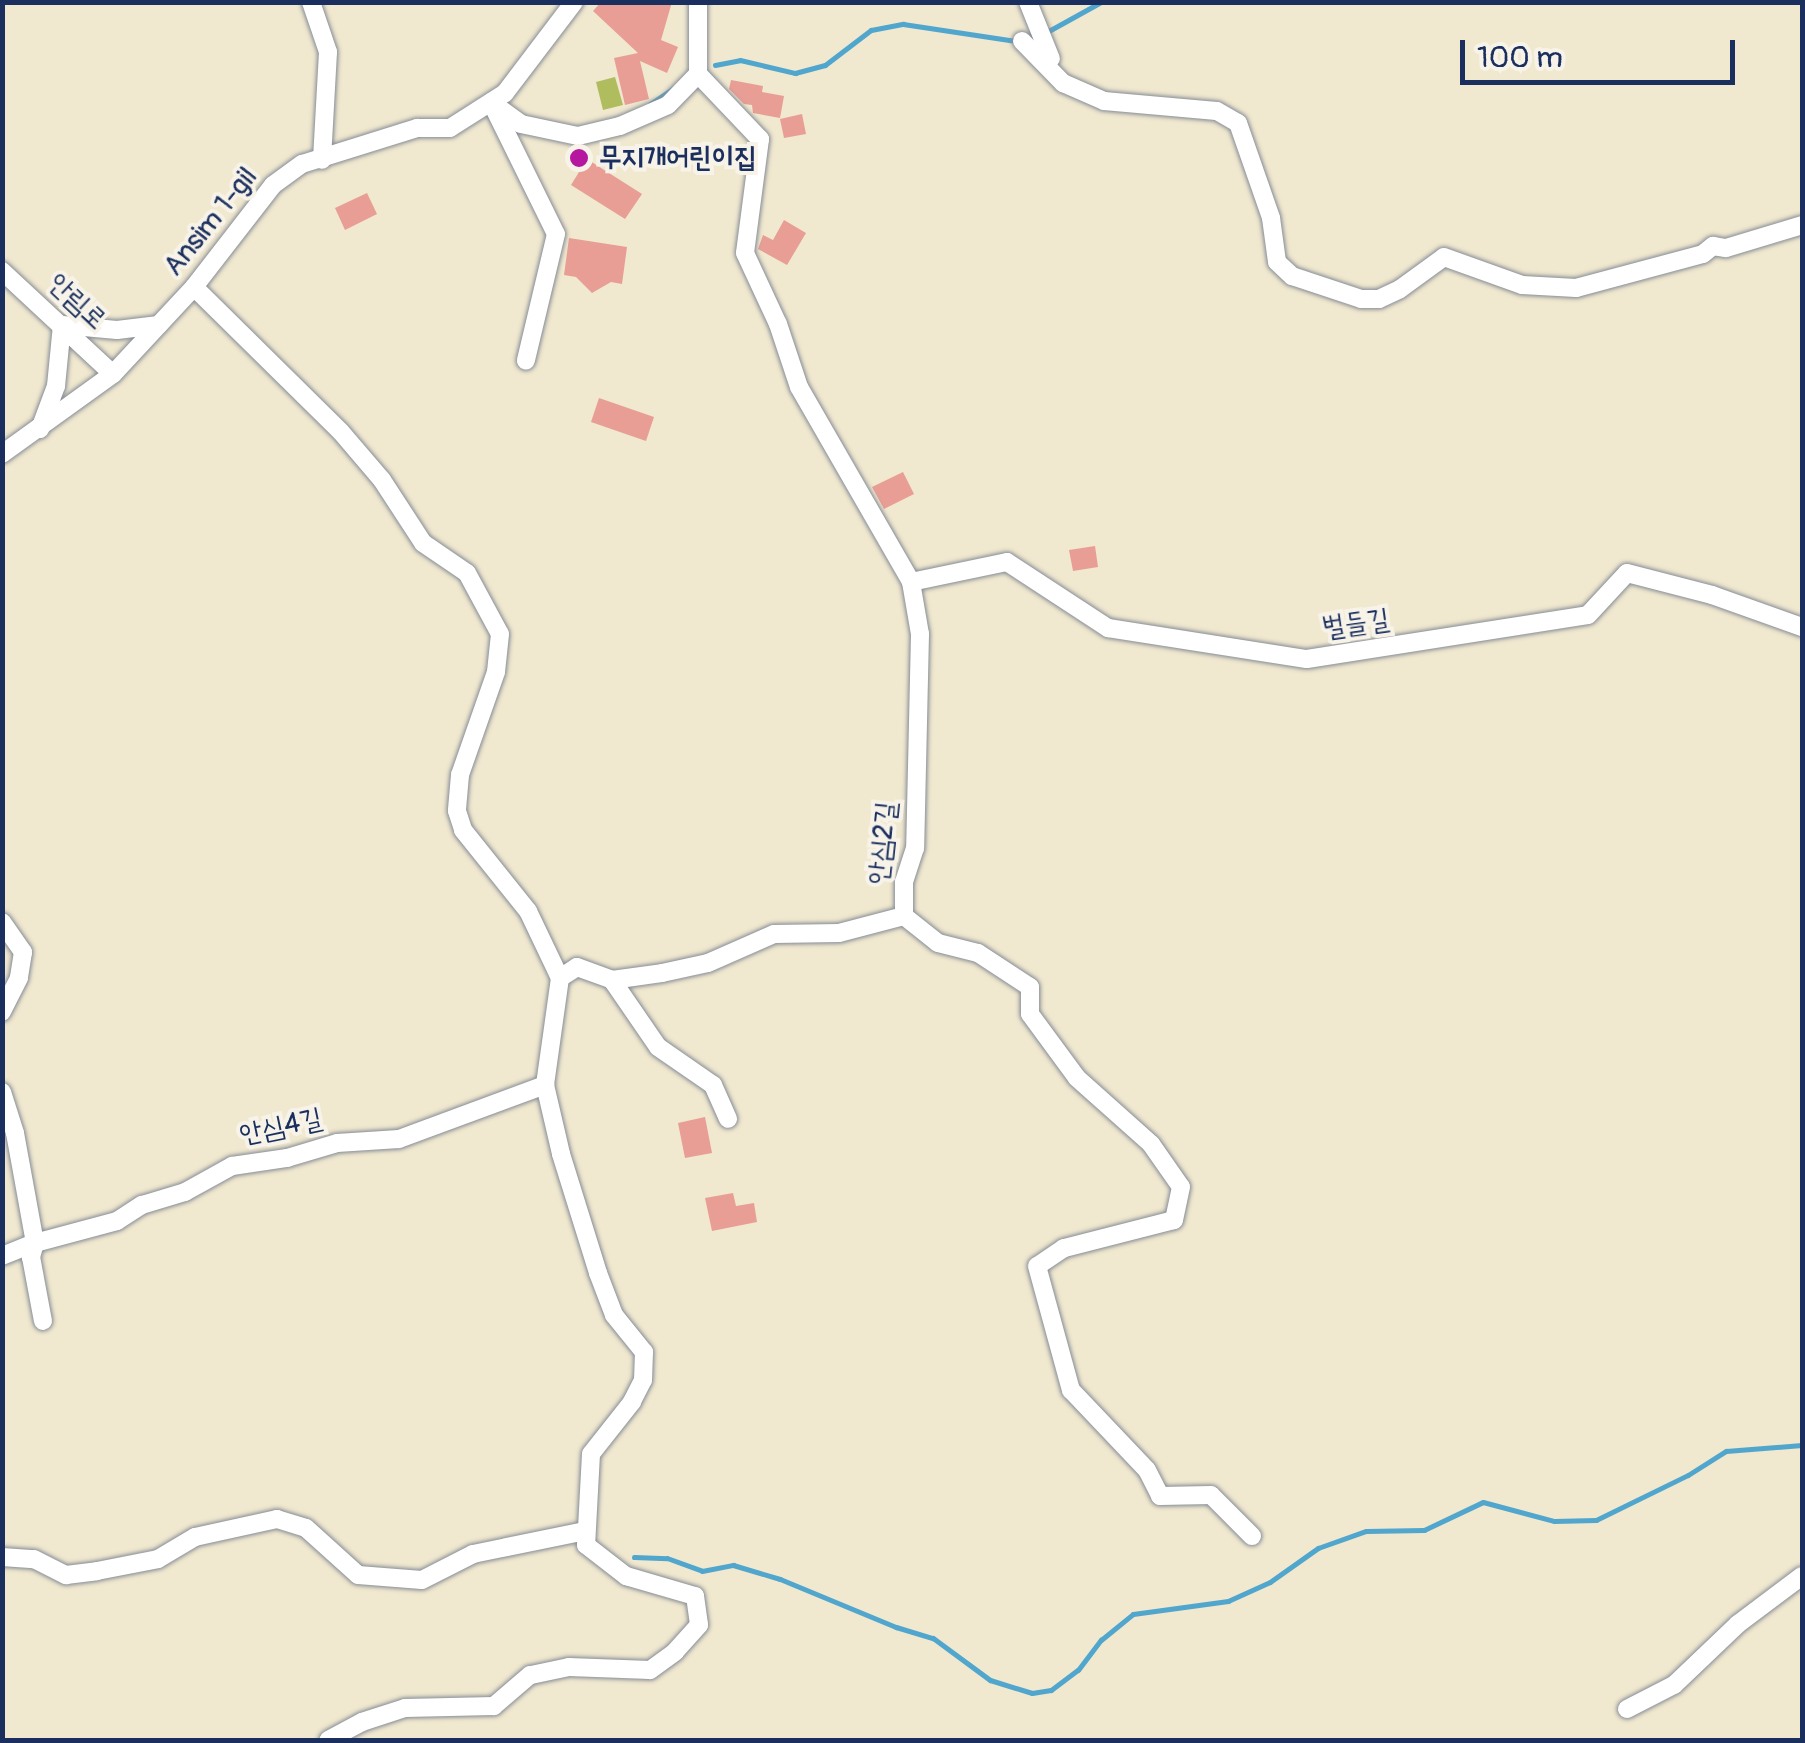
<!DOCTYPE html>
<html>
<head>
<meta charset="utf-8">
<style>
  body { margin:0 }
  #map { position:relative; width:1805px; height:1743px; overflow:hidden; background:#f0e8cf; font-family:Pangolin,"Poor Story",sans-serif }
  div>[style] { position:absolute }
  .green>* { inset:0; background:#b0bd5f }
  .stream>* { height:5px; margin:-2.5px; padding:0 2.5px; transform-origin:2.5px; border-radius:2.5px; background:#51a6cd }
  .building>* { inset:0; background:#e89e95 }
  .roads { filter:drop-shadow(0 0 2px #868c96) drop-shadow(0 0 2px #868c96) }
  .minor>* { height:18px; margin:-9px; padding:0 9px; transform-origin:9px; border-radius:9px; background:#fff }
  .dots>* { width:28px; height:28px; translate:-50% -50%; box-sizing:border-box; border:5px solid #f7f3e8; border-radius:50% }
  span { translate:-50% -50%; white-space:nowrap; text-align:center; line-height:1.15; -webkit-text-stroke:8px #f7f3e8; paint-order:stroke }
  .poi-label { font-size:28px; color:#1b2f5e; font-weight:700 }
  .left { translate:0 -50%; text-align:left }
  .street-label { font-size:28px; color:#1b2f5e }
  .frame { position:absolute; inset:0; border:5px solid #1b2f5e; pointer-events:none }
  .scale { position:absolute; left:1460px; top:40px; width:275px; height:45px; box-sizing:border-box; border:5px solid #1b2f5e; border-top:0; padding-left:12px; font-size:30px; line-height:35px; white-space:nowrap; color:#1b2f5e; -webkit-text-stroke:8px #f7f3e8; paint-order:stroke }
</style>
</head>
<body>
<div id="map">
  <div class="green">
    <div style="clip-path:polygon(615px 77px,623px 105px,603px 110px,596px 82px)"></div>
  </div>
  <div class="stream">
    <div style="left:1045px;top:33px;width:64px;rotate:-29deg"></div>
    <div style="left:715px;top:65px;width:25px;rotate:-11deg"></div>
    <div style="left:740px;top:60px;width:57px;rotate:13.3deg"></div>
    <div style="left:795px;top:73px;width:31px;rotate:-15deg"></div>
    <div style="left:825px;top:65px;width:58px;rotate:-37.3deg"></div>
    <div style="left:871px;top:30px;width:33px;rotate:-11deg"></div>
    <div style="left:903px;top:24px;width:114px;rotate:8.6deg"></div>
    <div style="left:650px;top:104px;width:29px;rotate:-34deg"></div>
    <div style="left:634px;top:1557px;width:33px;rotate:2deg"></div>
    <div style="left:667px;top:1558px;width:37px;rotate:20deg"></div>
    <div style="left:702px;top:1571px;width:32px;rotate:-11deg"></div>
    <div style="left:733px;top:1565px;width:49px;rotate:16.6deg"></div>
    <div style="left:780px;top:1579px;width:126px;rotate:22.5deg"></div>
    <div style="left:896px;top:1627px;width:39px;rotate:17deg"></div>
    <div style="left:933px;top:1638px;width:71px;rotate:36.4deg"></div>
    <div style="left:990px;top:1680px;width:44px;rotate:17.2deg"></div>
    <div style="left:1032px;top:1693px;width:19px;rotate:-9deg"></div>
    <div style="left:1051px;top:1690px;width:34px;rotate:-37deg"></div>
    <div style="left:1078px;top:1670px;width:38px;rotate:-53deg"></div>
    <div style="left:1101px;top:1640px;width:41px;rotate:-39.1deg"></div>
    <div style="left:1133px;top:1614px;width:96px;rotate:-7.8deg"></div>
    <div style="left:1228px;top:1601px;width:46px;rotate:-24.3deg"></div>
    <div style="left:1270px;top:1582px;width:59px;rotate:-35.3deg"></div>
    <div style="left:1318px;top:1548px;width:51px;rotate:-19.5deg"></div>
    <div style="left:1366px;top:1531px;width:58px;rotate:-1deg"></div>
    <div style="left:1424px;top:1530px;width:65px;rotate:-25.4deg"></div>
    <div style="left:1483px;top:1502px;width:73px;rotate:15deg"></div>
    <div style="left:1554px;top:1521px;width:42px;rotate:-1.4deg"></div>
    <div style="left:1596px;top:1520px;width:102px;rotate:-26.1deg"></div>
    <div style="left:1688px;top:1475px;width:45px;rotate:-32.3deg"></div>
    <div style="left:1726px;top:1451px;width:76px;rotate:-4.5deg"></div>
  </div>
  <div class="building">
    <div style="clip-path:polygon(601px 2px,672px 2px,661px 40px,678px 47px,667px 73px,640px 61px,649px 99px,625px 105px,614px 58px,638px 53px,593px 11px)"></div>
    <div style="clip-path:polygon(731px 80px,763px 86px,762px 92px,784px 96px,780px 118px,753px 113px,752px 105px,744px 104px,729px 89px)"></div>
    <div style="clip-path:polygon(802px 114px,806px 134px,784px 138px,780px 119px)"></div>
    <div style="clip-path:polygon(587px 159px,642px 194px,625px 219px,571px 185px)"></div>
    <div style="clip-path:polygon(367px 193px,377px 214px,345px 230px,335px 208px)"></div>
    <div style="clip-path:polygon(784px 220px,806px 233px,787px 265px,758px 249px,763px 235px,773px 240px)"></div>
    <div style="clip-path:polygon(569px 238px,627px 247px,622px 284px,611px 282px,592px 293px,576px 277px,564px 275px)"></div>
    <div style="clip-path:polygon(599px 398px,654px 417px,646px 441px,591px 422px)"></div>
    <div style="clip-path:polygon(903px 472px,914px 494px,884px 509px,872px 487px)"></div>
    <div style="clip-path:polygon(1095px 546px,1098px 567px,1073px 571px,1069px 550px)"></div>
    <div style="clip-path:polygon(705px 1117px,712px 1153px,685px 1158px,678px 1123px)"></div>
    <div style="clip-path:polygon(733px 1193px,736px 1206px,754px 1203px,757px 1222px,712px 1231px,705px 1198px)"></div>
  </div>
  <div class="roads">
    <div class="minor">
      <div style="left:311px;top:2px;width:53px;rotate:71.2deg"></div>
      <div style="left:328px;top:52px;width:108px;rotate:93.2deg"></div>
      <div style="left:698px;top:2px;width:72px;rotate:90deg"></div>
      <div style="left:698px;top:74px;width:90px;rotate:46.4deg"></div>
      <div style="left:760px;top:139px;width:115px;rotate:97.5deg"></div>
      <div style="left:745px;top:253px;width:78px;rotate:65.1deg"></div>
      <div style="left:778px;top:324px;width:66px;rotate:71.6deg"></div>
      <div style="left:799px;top:387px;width:225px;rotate:60.1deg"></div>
      <div style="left:911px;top:582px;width:53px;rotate:80.2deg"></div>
      <div style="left:920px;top:634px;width:214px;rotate:91.3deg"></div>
      <div style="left:915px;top:848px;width:36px;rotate:108deg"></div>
      <div style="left:904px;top:882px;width:34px;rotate:90deg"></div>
      <div style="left:904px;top:916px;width:43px;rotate:38.5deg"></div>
      <div style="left:938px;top:943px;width:41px;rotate:14deg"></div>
      <div style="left:978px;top:953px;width:62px;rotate:33.2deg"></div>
      <div style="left:1030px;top:987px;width:27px;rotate:90deg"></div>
      <div style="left:1030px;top:1014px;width:79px;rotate:53.7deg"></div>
      <div style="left:1077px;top:1078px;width:99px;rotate:41.7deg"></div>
      <div style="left:1151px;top:1144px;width:52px;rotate:55.1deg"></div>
      <div style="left:1181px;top:1187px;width:34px;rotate:102deg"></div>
      <div style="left:1174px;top:1220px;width:114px;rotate:165.7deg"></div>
      <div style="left:1064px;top:1248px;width:32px;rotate:146deg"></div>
      <div style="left:1037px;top:1266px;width:129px;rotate:74.7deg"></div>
      <div style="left:1071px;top:1390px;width:110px;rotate:46.5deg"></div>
      <div style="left:1147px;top:1470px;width:29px;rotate:63deg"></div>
      <div style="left:1160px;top:1496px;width:51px;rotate:-1.1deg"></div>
      <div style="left:1211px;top:1495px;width:58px;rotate:45deg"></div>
      <div style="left:1028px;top:2px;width:61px;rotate:68deg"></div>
      <div style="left:1022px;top:41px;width:59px;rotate:45.7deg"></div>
      <div style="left:1063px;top:83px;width:45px;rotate:23.7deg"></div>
      <div style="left:1104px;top:101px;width:113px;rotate:5.1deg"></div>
      <div style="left:1217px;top:111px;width:24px;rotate:30deg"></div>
      <div style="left:1238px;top:123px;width:101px;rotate:70.8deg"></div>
      <div style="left:1271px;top:218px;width:44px;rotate:82.2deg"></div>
      <div style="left:1277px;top:262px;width:21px;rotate:43deg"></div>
      <div style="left:1292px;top:276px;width:73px;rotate:18.4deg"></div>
      <div style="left:1361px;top:299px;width:18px"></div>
      <div style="left:1379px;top:299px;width:23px;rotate:-25deg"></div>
      <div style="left:1400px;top:289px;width:54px;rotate:-36deg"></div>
      <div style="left:1444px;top:257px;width:83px;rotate:19.7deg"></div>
      <div style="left:1522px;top:285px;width:54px;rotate:3.2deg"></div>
      <div style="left:1576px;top:288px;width:131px;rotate:-15deg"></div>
      <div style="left:1703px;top:254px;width:13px;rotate:-39deg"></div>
      <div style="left:1713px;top:246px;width:13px;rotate:9deg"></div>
      <div style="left:1726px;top:248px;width:79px;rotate:-16.8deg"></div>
      <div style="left:491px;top:102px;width:147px;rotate:63.8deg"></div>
      <div style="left:556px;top:234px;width:130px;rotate:103.4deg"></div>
      <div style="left:495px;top:105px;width:32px;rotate:36deg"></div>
      <div style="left:521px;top:124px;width:58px;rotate:11.9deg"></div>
      <div style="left:578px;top:136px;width:43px;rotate:-13.4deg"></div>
      <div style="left:620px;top:126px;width:52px;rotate:-23.6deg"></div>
      <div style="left:668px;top:105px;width:43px;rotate:-45.9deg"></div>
      <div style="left:2px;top:271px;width:151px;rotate:42.9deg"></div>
      <div style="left:194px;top:287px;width:206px;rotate:44.6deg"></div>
      <div style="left:341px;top:432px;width:63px;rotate:49.5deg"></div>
      <div style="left:382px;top:480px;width:75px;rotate:56.9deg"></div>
      <div style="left:423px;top:543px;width:53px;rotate:34.3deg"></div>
      <div style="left:467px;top:573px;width:69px;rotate:61.6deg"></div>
      <div style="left:500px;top:634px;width:38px;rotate:96deg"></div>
      <div style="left:496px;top:672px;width:109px;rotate:109.3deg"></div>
      <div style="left:460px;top:775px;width:36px;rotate:95deg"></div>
      <div style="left:457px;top:811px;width:20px;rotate:72deg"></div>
      <div style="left:463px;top:830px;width:104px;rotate:51.3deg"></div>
      <div style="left:528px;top:911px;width:74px;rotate:64.5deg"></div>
      <div style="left:560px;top:978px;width:108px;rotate:98deg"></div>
      <div style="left:545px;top:1085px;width:71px;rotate:76.9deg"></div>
      <div style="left:561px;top:1154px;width:125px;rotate:72.7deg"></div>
      <div style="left:598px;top:1273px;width:45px;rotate:69.1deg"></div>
      <div style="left:614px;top:1315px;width:48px;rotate:51deg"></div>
      <div style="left:644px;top:1352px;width:28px;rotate:92deg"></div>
      <div style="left:643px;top:1380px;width:25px;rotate:117deg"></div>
      <div style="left:632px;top:1402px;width:66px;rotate:128.3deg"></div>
      <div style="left:591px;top:1454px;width:91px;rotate:93.1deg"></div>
      <div style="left:586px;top:1545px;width:51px;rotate:37.8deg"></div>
      <div style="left:626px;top:1576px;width:72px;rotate:16.2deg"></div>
      <div style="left:695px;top:1596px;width:29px;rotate:82deg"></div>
      <div style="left:699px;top:1625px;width:36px;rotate:132deg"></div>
      <div style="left:675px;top:1652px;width:31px;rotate:144deg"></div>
      <div style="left:650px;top:1670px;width:81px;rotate:-177.9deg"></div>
      <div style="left:569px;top:1667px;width:40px;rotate:168deg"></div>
      <div style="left:530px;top:1675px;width:48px;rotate:139.3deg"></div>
      <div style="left:494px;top:1706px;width:89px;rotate:178.7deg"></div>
      <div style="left:405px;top:1708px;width:45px;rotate:162deg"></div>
      <div style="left:362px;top:1722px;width:38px;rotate:152deg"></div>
      <div style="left:40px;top:429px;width:46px;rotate:-69.6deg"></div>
      <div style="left:56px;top:386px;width:61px;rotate:-84.4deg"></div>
      <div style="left:62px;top:325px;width:55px;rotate:5.2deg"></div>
      <div style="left:117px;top:330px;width:42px;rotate:-6.8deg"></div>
      <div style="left:2px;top:454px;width:137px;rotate:-35.8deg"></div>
      <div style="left:113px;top:374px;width:119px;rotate:-47deg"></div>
      <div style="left:194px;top:287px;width:129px;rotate:-52.2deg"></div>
      <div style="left:273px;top:185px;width:36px;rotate:-36deg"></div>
      <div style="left:302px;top:164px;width:121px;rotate:-17.4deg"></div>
      <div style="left:417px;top:128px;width:33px"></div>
      <div style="left:450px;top:128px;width:65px;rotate:-32.5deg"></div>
      <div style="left:505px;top:93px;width:114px;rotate:-52.8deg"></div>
      <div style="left:911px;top:582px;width:98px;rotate:-11.8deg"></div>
      <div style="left:1007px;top:562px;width:121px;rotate:33.2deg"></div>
      <div style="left:1108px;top:628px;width:201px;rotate:8.9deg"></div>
      <div style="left:1307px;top:659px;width:284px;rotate:-8.9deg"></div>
      <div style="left:1588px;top:615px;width:57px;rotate:-47.1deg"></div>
      <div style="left:1627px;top:573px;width:88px;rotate:14.5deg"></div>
      <div style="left:1712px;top:595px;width:96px;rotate:19.6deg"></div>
      <div style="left:2px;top:922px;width:37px;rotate:55deg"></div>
      <div style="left:23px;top:952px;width:26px;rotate:99deg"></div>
      <div style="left:19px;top:978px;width:38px;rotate:117deg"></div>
      <div style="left:560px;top:978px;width:20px;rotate:-33deg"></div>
      <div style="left:577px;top:967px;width:37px;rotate:20deg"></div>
      <div style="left:612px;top:980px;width:50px;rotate:-8deg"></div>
      <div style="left:662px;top:973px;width:47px;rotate:-12.3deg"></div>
      <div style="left:708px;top:963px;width:72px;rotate:-23.7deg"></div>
      <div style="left:774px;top:934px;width:65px;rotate:-0.9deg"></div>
      <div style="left:839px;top:933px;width:67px;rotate:-14.7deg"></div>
      <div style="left:612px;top:980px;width:81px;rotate:55.5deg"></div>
      <div style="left:658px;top:1047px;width:67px;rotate:34.6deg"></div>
      <div style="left:713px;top:1085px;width:37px;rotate:66deg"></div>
      <div style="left:2px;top:1092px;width:43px;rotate:72.4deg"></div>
      <div style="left:15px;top:1133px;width:112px;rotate:79.7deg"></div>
      <div style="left:35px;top:1243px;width:85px;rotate:-15deg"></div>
      <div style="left:117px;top:1221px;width:30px;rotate:-33deg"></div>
      <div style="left:142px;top:1205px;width:45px;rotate:-16.8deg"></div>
      <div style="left:185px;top:1192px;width:54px;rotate:-29deg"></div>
      <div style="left:232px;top:1166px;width:56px;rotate:-8.3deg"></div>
      <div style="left:287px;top:1158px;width:52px;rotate:-16.7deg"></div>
      <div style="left:337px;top:1143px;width:62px;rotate:-3.7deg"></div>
      <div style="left:399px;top:1139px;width:156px;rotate:-20.3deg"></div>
      <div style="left:35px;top:1243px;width:15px;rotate:106deg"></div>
      <div style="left:31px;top:1257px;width:65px;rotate:79.4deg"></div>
      <div style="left:2px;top:1256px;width:35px;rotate:-22deg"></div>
      <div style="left:2px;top:1557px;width:32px;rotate:4deg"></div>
      <div style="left:34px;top:1559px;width:36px;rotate:27deg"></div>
      <div style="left:66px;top:1575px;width:31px;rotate:-7deg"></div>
      <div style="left:97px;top:1571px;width:62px;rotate:-11.1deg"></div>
      <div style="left:158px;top:1559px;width:43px;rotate:-30.7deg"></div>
      <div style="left:195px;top:1537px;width:84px;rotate:-12.4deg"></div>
      <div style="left:277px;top:1519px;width:30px;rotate:17deg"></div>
      <div style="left:306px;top:1528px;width:70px;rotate:42.1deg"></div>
      <div style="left:358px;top:1575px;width:64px;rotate:4.5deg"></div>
      <div style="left:422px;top:1580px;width:57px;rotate:-27deg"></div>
      <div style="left:473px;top:1554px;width:114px;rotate:-11.6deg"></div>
      <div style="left:1627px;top:1709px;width:53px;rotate:-27.1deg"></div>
      <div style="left:1674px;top:1685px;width:88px;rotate:-43.6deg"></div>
      <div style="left:1738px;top:1624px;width:80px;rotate:-36.9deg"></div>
    </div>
  </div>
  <div class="dots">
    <div style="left:579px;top:158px;background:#b5179e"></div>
  </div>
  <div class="poi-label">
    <span class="left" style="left:599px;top:158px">무지개어린이집</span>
  </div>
  <div class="street-label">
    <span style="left:211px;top:222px;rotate:-51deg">Ansim 1-gil</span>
    <span style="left:77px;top:302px;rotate:43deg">안림로</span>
    <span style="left:1356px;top:624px;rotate:-8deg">벌들길</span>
    <span style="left:883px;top:843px;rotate:-84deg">안심2길</span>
    <span style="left:281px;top:1127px;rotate:-12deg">안심4길</span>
  </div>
  <div class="frame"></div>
  <div class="scale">100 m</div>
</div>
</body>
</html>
